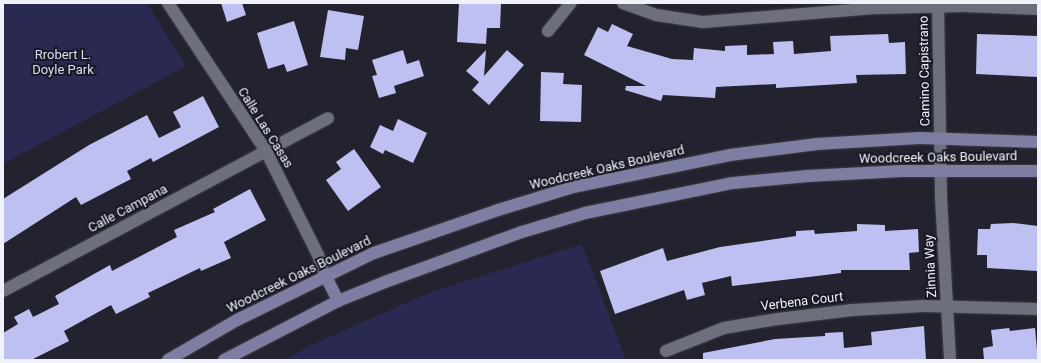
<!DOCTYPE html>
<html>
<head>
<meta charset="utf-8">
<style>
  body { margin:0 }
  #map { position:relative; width:1041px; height:363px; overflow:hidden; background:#22232e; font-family:Roboto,sans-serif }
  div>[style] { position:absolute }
  .green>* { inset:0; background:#292951 }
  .building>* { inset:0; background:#bdc0f1 }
  .roads { filter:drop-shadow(0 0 1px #3d3e48) drop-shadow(0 0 1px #3d3e48) }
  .street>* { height:12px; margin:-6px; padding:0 6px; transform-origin:6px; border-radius:6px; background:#6e6f7d }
  .secondary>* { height:12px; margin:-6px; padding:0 6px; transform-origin:6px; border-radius:6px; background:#7d7ea2 }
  span { translate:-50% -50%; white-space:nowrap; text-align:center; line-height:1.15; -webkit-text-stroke:4px #181924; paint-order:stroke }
  .park-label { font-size:13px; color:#dcdef3 }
  .street-label { font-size:13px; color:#f0f1f9 }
  .frame { position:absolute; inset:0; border:4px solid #f0f1f9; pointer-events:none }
</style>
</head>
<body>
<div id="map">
  <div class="green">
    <div style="clip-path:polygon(3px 3px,147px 3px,186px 66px,3px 164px)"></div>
    <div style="clip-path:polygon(582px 244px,626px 360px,284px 360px,309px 346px,428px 293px)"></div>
  </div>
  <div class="building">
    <div style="clip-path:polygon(221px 3px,242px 3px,246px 15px,227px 22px)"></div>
    <div style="clip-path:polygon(459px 3px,501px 4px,500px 28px,487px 28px,486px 44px,457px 42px)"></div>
    <div style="clip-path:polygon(328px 10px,364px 16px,358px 50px,346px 48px,345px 60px,320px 57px)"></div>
    <div style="clip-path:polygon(294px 21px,308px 65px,287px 72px,284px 64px,268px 69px,257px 33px)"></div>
    <div style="clip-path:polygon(612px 24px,633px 34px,627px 46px,672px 59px,693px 60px,694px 48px,725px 51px,725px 46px,747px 45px,747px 55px,774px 54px,773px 42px,793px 41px,794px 54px,831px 51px,830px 36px,888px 34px,889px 43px,905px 42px,906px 74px,856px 75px,857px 83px,776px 88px,776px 84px,716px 87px,715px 98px,663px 95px,661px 101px,625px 90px,626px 86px,646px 86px,584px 55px,598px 27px,608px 32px)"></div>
    <div style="clip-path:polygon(977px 34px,1038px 36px,1038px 77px,976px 74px)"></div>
    <div style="clip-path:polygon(403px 50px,407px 64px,419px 60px,424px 76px,394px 86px,396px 93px,379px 98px,372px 76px,377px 75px,372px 60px)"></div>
    <div style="clip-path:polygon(486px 50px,484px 76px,507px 50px,524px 65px,489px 105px,472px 90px,479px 82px,466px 71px)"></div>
    <div style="clip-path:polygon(541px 72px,564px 73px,563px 84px,582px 85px,581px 122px,540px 121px)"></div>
    <div style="clip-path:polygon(203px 96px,219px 127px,153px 162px,151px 158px,127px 171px,131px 179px,81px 205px,76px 197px,3px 244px,3px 199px,89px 145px,147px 115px,159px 138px,181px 127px,173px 112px)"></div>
    <div style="clip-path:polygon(398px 119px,427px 133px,413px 163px,385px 150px,383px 154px,370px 147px,380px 125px,393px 131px)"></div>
    <div style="clip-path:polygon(354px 149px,381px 187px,348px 211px,326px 180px,341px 169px,336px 162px)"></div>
    <div style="clip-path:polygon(250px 189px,266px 220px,224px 242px,231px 258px,201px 271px,200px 268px,148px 293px,150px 297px,116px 314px,111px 305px,64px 331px,69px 341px,31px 360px,3px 360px,3px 333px,18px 324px,14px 317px,29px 309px,33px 317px,59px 304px,55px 296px,110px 265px,112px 271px,177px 237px,174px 230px,215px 212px,213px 209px)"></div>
    <div style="clip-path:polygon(1013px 223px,1038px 226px,1037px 271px,987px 268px,987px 255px,977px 255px,978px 229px,990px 229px,991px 224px)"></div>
    <div style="clip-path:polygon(857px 224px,885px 225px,885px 231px,918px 229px,919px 252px,909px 253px,910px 270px,841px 270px,841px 273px,817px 276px,732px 286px,731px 276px,702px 283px,705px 295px,687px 300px,684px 290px,615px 314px,600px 271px,663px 248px,667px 261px,720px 247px,796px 236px,796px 231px,814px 230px,815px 234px,857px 231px)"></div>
    <div style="clip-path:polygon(924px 326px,926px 360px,703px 360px,703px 353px,775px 339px,825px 336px,825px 333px,843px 332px,844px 348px,872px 345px,871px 332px)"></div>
    <div style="clip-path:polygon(1009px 328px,1010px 331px,1035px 328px,1038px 360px,984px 360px,983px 348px,993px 346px,991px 330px)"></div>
  </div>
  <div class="roads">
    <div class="street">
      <div style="left:168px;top:3px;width:178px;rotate:56.5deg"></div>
      <div style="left:266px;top:151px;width:116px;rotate:63.4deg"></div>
      <div style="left:318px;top:255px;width:21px;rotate:71deg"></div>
      <div style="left:623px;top:3px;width:35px;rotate:20deg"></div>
      <div style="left:656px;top:15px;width:48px;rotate:8.5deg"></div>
      <div style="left:703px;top:22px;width:176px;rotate:-4.6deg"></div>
      <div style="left:878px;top:8px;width:86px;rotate:-1.3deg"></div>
      <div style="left:964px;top:6px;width:74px;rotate:2.3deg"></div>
      <div style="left:938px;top:3px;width:195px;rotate:89.1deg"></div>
      <div style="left:941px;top:198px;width:162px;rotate:86.8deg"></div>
      <div style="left:548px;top:31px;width:36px;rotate:-51deg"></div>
      <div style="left:3px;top:291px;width:368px;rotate:-28deg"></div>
      <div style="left:666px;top:351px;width:62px;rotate:-21.6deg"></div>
      <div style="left:724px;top:328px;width:55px;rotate:-9.5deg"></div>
      <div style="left:778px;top:319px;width:75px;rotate:-6.9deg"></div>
      <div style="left:852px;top:310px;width:72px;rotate:-3.2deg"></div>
      <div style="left:924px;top:306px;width:114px;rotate:1.5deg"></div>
    </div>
    <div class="secondary">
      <div style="left:325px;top:275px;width:29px;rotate:63deg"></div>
      <div style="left:168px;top:360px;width:80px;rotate:-30.1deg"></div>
      <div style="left:237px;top:320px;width:153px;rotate:-26.1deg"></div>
      <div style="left:374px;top:253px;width:131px;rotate:-19.1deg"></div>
      <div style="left:498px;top:210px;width:78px;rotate:-17deg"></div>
      <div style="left:573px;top:187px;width:160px;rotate:-11.5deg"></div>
      <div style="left:730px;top:155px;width:88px;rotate:-7.2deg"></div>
      <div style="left:817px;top:144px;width:103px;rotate:-3.3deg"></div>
      <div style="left:920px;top:138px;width:118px;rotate:1.9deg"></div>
      <div style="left:224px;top:360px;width:128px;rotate:-27.4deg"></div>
      <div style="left:338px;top:301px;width:51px;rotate:-22deg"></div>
      <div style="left:385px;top:282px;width:146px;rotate:-20.1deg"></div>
      <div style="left:522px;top:232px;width:66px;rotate:-16.8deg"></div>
      <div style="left:585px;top:213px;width:151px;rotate:-11.5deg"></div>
      <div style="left:733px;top:183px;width:75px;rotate:-5.3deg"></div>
      <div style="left:808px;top:176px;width:94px;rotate:-3deg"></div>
      <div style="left:902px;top:171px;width:136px"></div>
    </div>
  </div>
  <div class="park-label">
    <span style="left:63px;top:63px">Rrobert L.<br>Doyle Park</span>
  </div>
  <div class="street-label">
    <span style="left:925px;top:71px;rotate:-91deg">Camino Capistrano</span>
    <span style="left:265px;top:128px;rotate:58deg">Calle Las Casas</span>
    <span style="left:938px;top:158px;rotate:-1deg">Woodcreek Oaks Boulevard</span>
    <span style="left:607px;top:168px;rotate:-13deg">Woodcreek Oaks Boulevard</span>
    <span style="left:128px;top:209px;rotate:-28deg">Calle Campana</span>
    <span style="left:931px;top:266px;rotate:-93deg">Zinnia Way</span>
    <span style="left:299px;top:275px;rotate:-26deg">Woodcreek Oaks Boulevard</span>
    <span style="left:802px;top:302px;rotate:-7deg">Verbena Court</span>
  </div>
  <div class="frame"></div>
</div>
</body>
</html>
